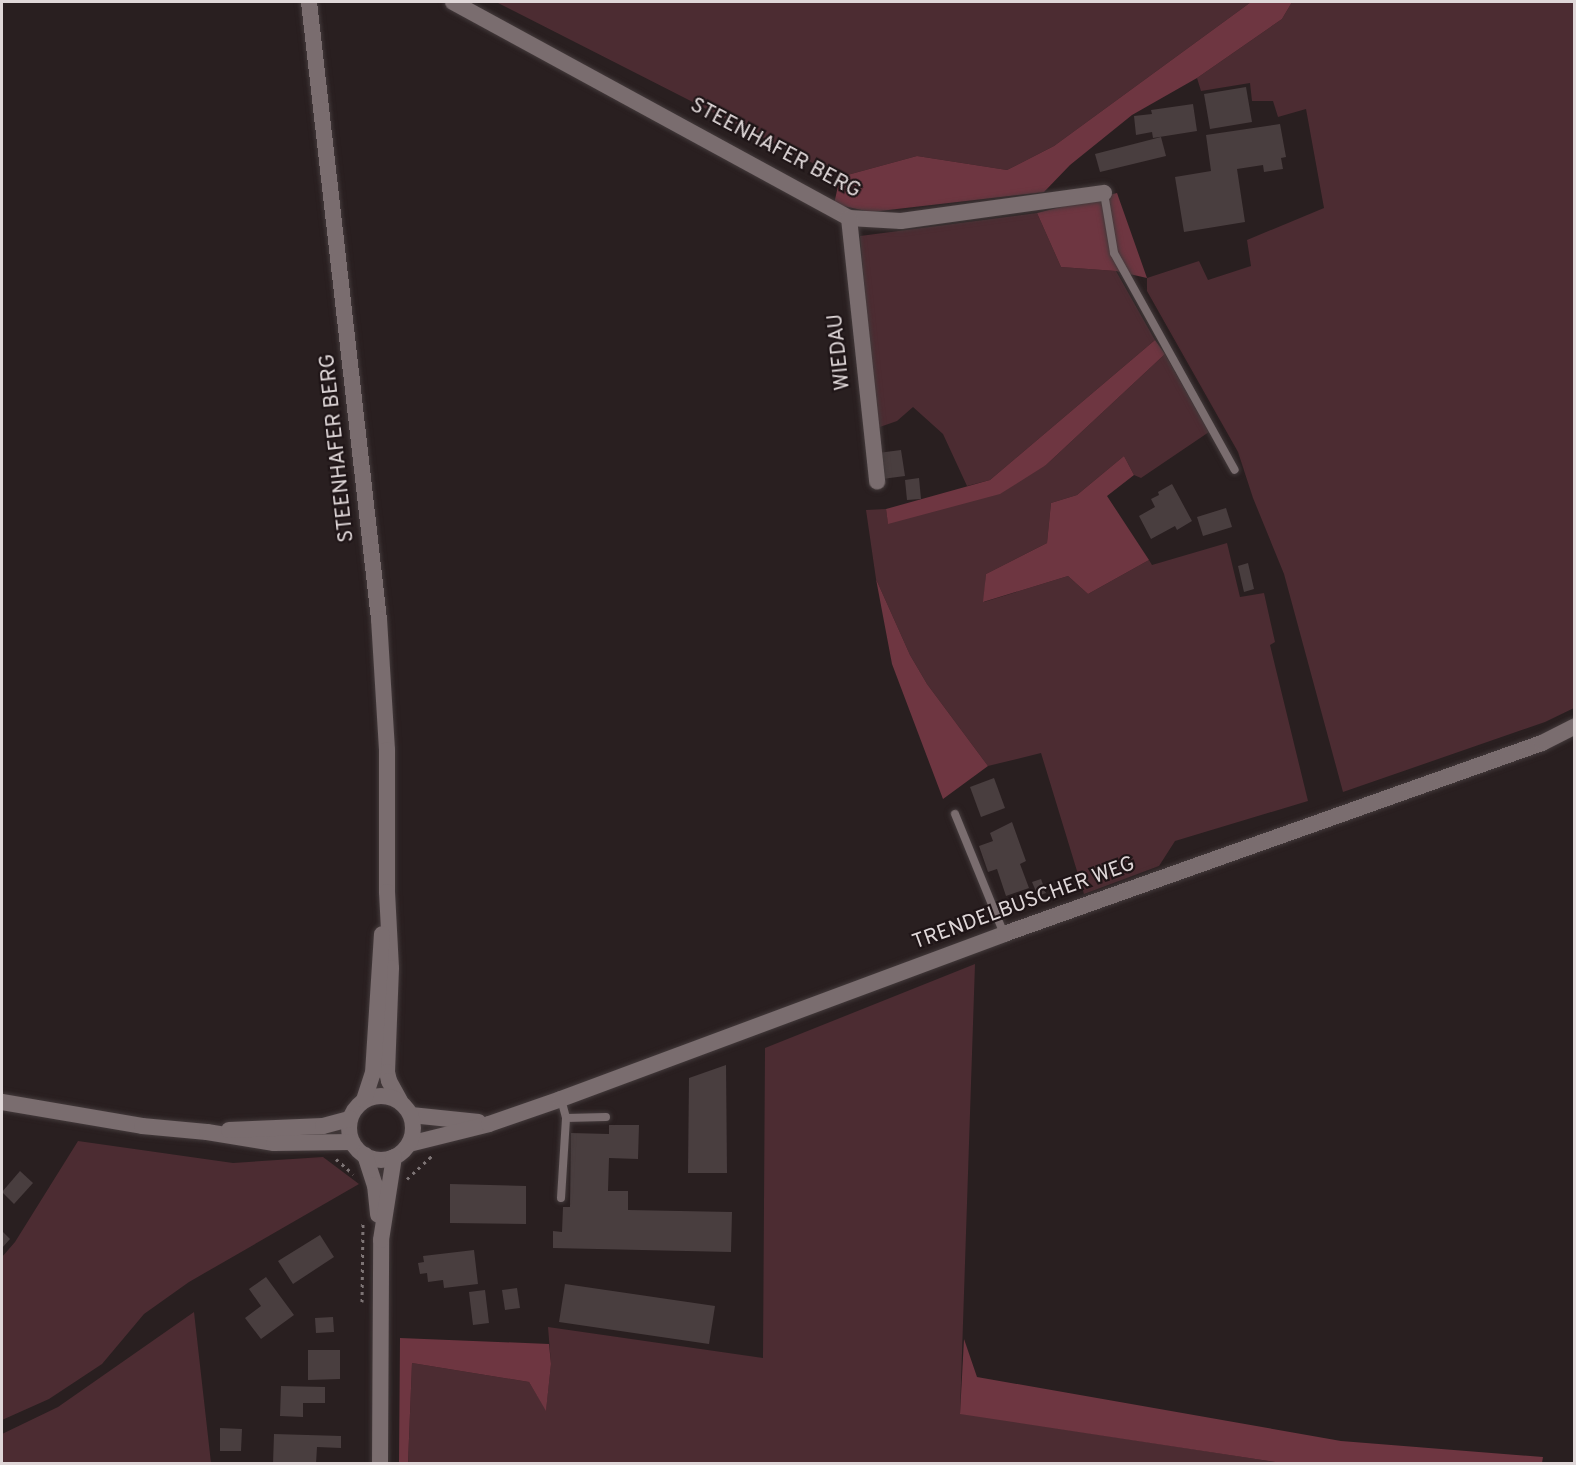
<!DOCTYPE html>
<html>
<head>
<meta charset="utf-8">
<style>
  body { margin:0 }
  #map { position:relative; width:1576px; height:1465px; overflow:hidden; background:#291f20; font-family:Overpass,sans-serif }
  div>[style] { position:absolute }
  .green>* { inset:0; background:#4c2c32 }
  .forest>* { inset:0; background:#6e3641 }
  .building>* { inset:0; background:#493e3f }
  .path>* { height:3px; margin-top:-1.5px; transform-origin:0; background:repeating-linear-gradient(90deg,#7d7475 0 3px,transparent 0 7.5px) }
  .roads { filter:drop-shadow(0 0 2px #433a3b) drop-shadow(0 0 2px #433a3b) }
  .service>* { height:8px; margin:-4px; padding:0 4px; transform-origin:4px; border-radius:4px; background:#7a6d6f }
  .minor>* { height:16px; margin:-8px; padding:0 8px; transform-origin:8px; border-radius:8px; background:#7a6d6f }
  .tertiary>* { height:16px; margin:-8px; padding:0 8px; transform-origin:8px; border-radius:8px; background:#7a6d6f }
  .tertiary>.ring { margin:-8px; padding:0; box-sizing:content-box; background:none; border:16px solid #7a6d6f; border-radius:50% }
  span { translate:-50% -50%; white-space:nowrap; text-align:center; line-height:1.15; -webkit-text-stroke:4.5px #1f1517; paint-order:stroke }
  .street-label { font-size:21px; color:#dfd7d8 }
  .frame { position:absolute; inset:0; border:3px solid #dfd7d8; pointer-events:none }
</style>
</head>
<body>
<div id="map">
  <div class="green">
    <div style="clip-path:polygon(496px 2px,1251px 2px,1054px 146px,1007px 170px,917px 156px,840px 177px)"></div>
    <div style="clip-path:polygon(1292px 2px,1574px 2px,1574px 708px,1545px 722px,1343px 792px,1284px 574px,1253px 498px,1238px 452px,1147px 291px,1147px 278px,1199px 261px,1208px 280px,1251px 266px,1247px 240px,1324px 208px,1306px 109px,1278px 117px,1273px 101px,1252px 101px,1250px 83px,1201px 91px,1197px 78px,1282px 19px)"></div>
    <div style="clip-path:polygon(1037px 213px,1061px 267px,1116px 271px,1155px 340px,990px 480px,967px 486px,943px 434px,913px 407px,897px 421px,877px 428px,860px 236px)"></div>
    <div style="clip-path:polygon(1165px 354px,1209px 432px,1141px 478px,1134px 475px,1124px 456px,1077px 495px,1051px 503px,1047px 543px,986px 574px,984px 602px,1068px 576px,1088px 594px,1149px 560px,1152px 565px,1227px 543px,1240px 597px,1264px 593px,1275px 642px,1270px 645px,1308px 801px,1175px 841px,1159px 866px,1084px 894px,1041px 753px,988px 766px,927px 684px,910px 655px,876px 579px,866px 510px,886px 509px,888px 523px,1046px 465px)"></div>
    <div style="clip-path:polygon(975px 964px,960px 1413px,1282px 1463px,408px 1464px,412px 1363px,529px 1382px,546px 1410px,551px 1364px,548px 1327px,763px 1358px,765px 1048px)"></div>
    <div style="clip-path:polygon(78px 1141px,233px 1163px,323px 1157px,359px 1184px,189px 1282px,144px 1314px,102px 1364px,49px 1399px,2px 1420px,2px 1257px,15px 1242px)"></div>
    <div style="clip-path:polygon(194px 1312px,211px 1463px,2px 1463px,2px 1434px,58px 1407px)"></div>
  </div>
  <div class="forest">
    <div style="clip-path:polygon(1251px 2px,1292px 2px,1282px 19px,1197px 78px,1132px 115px,1070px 165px,1044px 192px,871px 212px,834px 204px,840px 177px,917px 156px,1007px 170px,1054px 146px)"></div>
    <div style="clip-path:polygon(1117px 193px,1147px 278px,1116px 271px,1061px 267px,1037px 213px)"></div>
    <div style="clip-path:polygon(1155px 340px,1165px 354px,1046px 465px,1000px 494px,888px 524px,886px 509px,990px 480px)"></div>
    <div style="clip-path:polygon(1124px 456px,1134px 475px,1107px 496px,1149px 560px,1088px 594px,1068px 576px,983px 602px,986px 574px,1047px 543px,1051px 503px,1077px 495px)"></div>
    <div style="clip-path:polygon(876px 579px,910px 655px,927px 684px,988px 766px,943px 799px,892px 664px)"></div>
    <div style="clip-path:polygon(400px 1338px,549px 1344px,551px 1364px,546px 1411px,529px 1382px,412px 1363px,408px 1463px,399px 1463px)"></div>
    <div style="clip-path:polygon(964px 1339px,977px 1377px,1341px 1441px,1543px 1457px,1542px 1463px,1282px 1463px,960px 1414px)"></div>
  </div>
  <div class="building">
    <div style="clip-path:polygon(1246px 87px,1252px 122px,1210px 129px,1204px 94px)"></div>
    <div style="clip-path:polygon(1193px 104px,1197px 131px,1153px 138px,1152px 132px,1136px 135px,1134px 116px,1152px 114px,1151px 110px)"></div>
    <div style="clip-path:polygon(1280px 124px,1286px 157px,1281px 158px,1283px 169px,1264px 172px,1263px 165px,1237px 169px,1245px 222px,1184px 232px,1175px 177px,1211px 171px,1206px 135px)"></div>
    <div style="clip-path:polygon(1161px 137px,1166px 156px,1100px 172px,1095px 154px)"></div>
    <div style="clip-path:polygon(901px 450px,905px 476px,882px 479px,878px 453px)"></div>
    <div style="clip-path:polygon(919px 478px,921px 499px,907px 500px,905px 480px)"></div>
    <div style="clip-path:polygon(1172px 484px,1192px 521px,1177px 530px,1175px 526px,1151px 539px,1139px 516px,1155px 507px,1151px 499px,1159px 495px,1158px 492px)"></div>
    <div style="clip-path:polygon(1226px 508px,1232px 527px,1203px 536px,1197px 517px)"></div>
    <div style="clip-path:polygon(1248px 563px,1254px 589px,1244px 592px,1238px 566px)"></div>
    <div style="clip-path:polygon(994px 778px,1005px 808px,981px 817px,970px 787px)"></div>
    <div style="clip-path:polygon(1012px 822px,1026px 861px,1020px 864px,1029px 888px,1006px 896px,997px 869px,988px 872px,979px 846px,993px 841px,990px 833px)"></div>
    <div style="clip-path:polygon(1041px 879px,1046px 893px,1038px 896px,1032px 882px)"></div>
    <div style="clip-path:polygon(726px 1065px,727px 1173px,688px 1173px,689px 1078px)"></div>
    <div style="clip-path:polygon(609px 1125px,639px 1125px,638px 1159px,609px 1158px,608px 1191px,628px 1191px,628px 1210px,732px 1212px,731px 1252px,553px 1248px,553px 1231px,562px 1232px,563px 1207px,570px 1207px,571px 1133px,609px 1134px)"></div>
    <div style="clip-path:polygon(20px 1171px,33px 1183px,14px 1204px,2px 1192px)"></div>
    <div style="clip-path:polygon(450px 1184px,526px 1186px,526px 1224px,450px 1223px)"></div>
    <div style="clip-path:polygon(2px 1231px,10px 1239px,2px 1248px)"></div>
    <div style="clip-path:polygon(320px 1235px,334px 1257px,293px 1284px,278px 1261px)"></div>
    <div style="clip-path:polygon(474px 1250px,478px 1284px,444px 1288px,443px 1280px,428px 1282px,427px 1273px,420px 1274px,418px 1263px,424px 1262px,423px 1256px)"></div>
    <div style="clip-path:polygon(266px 1277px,294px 1315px,261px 1339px,245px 1318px,261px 1306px,249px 1289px)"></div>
    <div style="clip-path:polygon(565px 1284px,715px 1306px,709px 1344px,559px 1322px)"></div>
    <div style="clip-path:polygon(517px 1288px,520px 1308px,505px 1310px,502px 1290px)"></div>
    <div style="clip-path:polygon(485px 1290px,489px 1323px,473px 1325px,469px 1292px)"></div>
    <div style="clip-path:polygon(333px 1317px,334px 1332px,316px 1333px,315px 1318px)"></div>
    <div style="clip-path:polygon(308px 1350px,340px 1350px,340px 1379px,308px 1380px)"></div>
    <div style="clip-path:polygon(281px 1386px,325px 1387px,325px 1403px,303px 1403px,303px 1417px,280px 1416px)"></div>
    <div style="clip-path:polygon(220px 1428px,242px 1429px,241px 1451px,220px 1451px)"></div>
    <div style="clip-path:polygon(274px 1434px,341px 1436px,341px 1448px,317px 1447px,316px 1464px,273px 1464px)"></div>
  </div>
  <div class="path">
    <div style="left:336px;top:1159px;width:23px;rotate:41deg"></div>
    <div style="left:407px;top:1179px;width:35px;rotate:-43deg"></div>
    <div style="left:362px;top:1302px;width:79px;rotate:-89.3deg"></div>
  </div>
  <div class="roads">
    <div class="service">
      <div style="left:1104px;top:193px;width:61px;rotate:80.5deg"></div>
      <div style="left:1114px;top:253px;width:248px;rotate:60.9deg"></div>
      <div style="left:955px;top:814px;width:130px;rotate:67.8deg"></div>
      <div style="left:561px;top:1099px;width:20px;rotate:75deg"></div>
      <div style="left:566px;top:1118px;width:40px;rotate:-1.4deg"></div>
      <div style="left:561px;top:1198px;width:80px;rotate:-86.4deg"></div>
    </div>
    <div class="minor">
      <div style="left:453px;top:2px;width:451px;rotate:28.6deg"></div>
      <div style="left:849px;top:218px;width:52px;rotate:3.3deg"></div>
      <div style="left:901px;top:221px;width:205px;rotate:-7.9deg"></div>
      <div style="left:849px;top:218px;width:265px;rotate:83.9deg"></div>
      <div style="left:411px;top:1115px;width:68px;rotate:5.9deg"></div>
      <div style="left:409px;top:1144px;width:82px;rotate:-14deg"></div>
      <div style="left:489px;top:1124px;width:76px;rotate:-19.1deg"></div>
      <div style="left:561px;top:1099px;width:473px;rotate:-20.4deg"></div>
      <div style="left:1004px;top:934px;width:571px;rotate:-19.55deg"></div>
      <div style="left:1542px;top:743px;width:36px;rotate:-27deg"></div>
    </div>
    <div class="tertiary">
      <div style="left:309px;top:2px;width:621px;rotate:83.53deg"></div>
      <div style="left:379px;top:619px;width:131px;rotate:86.5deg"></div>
      <div style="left:387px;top:750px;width:142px;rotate:90deg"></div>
      <div style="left:387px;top:892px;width:76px;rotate:87deg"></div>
      <div style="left:391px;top:968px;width:104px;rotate:92.2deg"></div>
      <div style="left:387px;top:1072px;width:9px;rotate:77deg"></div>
      <div style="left:389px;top:1081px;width:23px;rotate:61deg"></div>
      <div class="ring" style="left:349px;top:1096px;width:48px;height:48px"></div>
      <div style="left:364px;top:1100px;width:28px;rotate:-72deg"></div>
      <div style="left:373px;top:1073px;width:139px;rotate:-86.3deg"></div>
      <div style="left:2px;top:1102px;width:142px;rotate:9.7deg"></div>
      <div style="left:142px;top:1126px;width:65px;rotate:5.3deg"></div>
      <div style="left:207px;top:1132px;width:68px;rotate:9.3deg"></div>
      <div style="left:274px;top:1143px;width:78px;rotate:-0.7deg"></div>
      <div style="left:229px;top:1130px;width:94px;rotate:-2.4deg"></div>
      <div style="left:323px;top:1126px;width:28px;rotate:-15deg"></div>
      <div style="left:365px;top:1155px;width:32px;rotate:72deg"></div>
      <div style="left:375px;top:1185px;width:30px;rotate:84deg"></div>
      <div style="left:380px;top:1464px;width:224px;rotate:-89.7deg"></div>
      <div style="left:381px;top:1240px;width:84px;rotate:-81.1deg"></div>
    </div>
  </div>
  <div class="street-label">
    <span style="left:775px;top:149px;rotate:28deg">STEENHAFER BERG</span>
    <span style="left:840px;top:352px;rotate:-96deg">WIEDAU</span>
    <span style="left:338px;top:448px;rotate:-96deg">STEENHAFER BERG</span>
    <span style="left:1024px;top:904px;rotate:-20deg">TRENDELBUSCHER WEG</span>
  </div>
  <div class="frame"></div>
</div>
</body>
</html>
